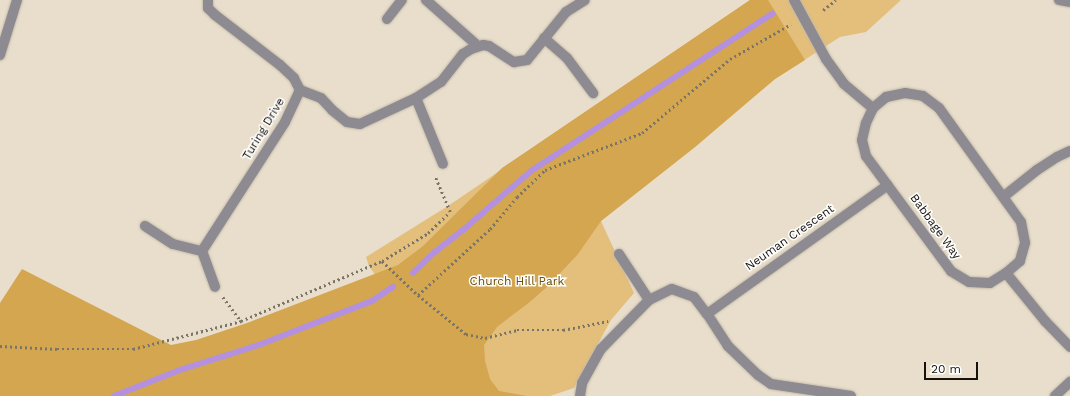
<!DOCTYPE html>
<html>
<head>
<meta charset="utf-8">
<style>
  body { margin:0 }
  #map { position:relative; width:1070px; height:396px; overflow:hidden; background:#e8decb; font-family:"Work Sans",sans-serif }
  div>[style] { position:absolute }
  .green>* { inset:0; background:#e3bf7b }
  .forest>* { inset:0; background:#d3a64f }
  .stream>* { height:5.5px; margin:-2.75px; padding:0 2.75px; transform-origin:2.75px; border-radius:2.75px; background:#b391df }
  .path>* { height:2.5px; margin-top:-1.25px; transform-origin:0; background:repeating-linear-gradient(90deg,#7b7568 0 2px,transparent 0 5px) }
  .roads { filter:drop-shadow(0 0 1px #c2b9a9) drop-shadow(0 0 1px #c2b9a9) }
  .minor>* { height:10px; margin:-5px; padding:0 5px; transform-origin:5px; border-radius:5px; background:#8d8a91 }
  span { translate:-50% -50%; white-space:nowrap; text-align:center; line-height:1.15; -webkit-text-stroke:3px #fff; paint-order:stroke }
  .street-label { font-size:12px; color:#15120c }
  .park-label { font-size:12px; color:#6b4d06 }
  .scale { position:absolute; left:924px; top:362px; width:54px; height:18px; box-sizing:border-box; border:2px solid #15120c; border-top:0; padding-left:5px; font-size:12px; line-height:14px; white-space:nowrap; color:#15120c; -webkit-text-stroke:3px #fff; paint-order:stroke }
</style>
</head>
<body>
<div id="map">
  <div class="green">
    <div style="clip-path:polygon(750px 0,901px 0,866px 32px,840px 37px,775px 79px,695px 147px,601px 221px,634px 293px,611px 320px,574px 388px,550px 396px,483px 396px,382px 285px,369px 266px,366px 257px,448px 206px)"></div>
  </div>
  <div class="forest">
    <div style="clip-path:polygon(750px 0,768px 0,805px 60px,775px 79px,695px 147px,601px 221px,578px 254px,549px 285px,531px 301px,497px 327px,484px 345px,485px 361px,490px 379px,499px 391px,527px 396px,0 396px,0 303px,22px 269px,171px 345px,196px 340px,247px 323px,398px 265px,423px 246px,502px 168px)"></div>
  </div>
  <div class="stream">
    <div style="left:413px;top:273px;width:30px;rotate:-44deg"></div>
    <div style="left:435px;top:252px;width:34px;rotate:-38deg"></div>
    <div style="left:462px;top:231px;width:91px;rotate:-41deg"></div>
    <div style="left:531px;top:171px;width:288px;rotate:-33.1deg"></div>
    <div style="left:114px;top:396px;width:71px;rotate:-21.5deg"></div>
    <div style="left:180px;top:370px;width:83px;rotate:-17.6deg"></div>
    <div style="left:259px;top:345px;width:121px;rotate:-21.3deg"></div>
    <div style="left:372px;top:301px;width:25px;rotate:-34deg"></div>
  </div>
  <div class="path">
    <div style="left:823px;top:10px;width:16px;rotate:-38deg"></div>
    <div style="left:382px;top:261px;width:50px;rotate:43.4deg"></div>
    <div style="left:418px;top:295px;width:62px;rotate:39.1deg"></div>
    <div style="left:466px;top:334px;width:19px;rotate:12deg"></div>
    <div style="left:485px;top:338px;width:33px;rotate:-14deg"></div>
    <div style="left:517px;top:330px;width:46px"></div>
    <div style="left:563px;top:330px;width:46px;rotate:-11.3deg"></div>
    <div style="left:418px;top:295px;width:98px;rotate:-42.5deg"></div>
    <div style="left:490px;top:229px;width:42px;rotate:-49.8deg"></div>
    <div style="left:517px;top:197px;width:39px;rotate:-44deg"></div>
    <div style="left:545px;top:170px;width:104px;rotate:-20.9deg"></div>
    <div style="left:642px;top:133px;width:115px;rotate:-40.1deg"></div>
    <div style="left:730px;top:59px;width:70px;rotate:-29.8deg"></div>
    <div style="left:223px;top:297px;width:30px;rotate:53deg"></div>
    <div style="left:0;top:346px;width:57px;rotate:3deg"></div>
    <div style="left:57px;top:349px;width:76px"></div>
    <div style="left:133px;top:349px;width:112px;rotate:-14.5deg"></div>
    <div style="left:241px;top:321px;width:153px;rotate:-23.1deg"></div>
    <div style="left:382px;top:261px;width:54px;rotate:-31.3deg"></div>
    <div style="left:428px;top:233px;width:30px;rotate:-44deg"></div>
    <div style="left:450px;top:212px;width:39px;rotate:-113deg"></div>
  </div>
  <div class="roads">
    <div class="minor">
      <div style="left:426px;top:0;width:69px;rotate:41.5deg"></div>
      <div style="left:794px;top:0;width:67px;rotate:61.5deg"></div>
      <div style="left:826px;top:59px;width:31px;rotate:54deg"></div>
      <div style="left:844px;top:84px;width:38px;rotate:40deg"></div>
      <div style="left:1059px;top:0;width:11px;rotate:10deg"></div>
      <div style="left:387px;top:19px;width:24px;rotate:-52deg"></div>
      <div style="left:544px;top:38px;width:30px;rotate:41deg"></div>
      <div style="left:567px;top:58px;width:44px;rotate:53.4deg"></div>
      <div style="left:0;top:55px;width:58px;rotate:-72.8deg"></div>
      <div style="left:300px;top:90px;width:22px;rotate:21deg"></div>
      <div style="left:321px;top:98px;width:16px;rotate:47deg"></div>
      <div style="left:332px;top:110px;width:19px;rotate:39deg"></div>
      <div style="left:347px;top:122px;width:13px;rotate:9deg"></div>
      <div style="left:360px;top:124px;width:62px;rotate:-24.9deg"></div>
      <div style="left:416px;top:98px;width:30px;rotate:-33deg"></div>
      <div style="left:441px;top:82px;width:36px;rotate:-52deg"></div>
      <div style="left:463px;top:54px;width:9px;rotate:-32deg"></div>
      <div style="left:471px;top:49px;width:13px;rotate:-18deg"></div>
      <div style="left:483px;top:45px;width:6px;rotate:9deg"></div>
      <div style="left:489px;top:46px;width:30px;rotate:33deg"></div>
      <div style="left:514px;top:62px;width:13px;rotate:-9deg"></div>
      <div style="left:527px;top:60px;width:62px;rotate:-50.9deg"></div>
      <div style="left:566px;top:12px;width:22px;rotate:-32deg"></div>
      <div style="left:905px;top:93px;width:18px;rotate:9deg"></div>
      <div style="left:923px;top:96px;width:20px;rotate:37deg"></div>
      <div style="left:939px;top:108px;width:140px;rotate:54.3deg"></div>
      <div style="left:1021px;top:222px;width:21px;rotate:79deg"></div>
      <div style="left:1025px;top:243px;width:19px;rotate:106deg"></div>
      <div style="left:1020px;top:261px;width:18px;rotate:139deg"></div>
      <div style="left:1006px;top:273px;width:19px;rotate:148deg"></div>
      <div style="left:990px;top:283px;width:21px;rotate:-177deg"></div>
      <div style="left:969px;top:282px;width:21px;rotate:-149deg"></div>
      <div style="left:951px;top:271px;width:143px;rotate:-126.5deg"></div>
      <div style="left:866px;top:156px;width:16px;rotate:-104deg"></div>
      <div style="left:862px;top:140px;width:17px;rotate:-77deg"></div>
      <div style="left:866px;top:123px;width:17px;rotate:-65deg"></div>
      <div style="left:873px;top:108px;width:17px;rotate:-40deg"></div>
      <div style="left:886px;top:97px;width:19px;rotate:-12deg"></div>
      <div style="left:416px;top:98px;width:71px;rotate:67.8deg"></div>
      <div style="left:1003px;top:197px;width:43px;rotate:-38.5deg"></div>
      <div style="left:1037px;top:170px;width:24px;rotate:-33deg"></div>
      <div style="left:1057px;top:157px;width:14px;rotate:-25deg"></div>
      <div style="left:145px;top:226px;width:33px;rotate:33deg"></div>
      <div style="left:173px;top:244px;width:30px;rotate:14deg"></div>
      <div style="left:202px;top:251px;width:38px;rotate:70deg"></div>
      <div style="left:202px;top:251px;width:153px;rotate:-57.2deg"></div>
      <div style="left:285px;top:122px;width:35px;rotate:-65deg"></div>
      <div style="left:300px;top:90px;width:13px;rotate:-117deg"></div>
      <div style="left:294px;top:78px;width:19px;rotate:-137deg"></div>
      <div style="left:280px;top:65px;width:82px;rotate:-142.4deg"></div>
      <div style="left:215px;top:15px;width:10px;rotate:-135deg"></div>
      <div style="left:208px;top:8px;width:8px;rotate:-90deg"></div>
      <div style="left:619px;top:254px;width:55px;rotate:56.9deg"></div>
      <div style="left:1006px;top:273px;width:62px;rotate:50.9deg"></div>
      <div style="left:1045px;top:321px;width:36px;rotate:46deg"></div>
      <div style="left:580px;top:396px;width:13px;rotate:-81deg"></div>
      <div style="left:582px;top:383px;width:39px;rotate:-61deg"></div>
      <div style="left:601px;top:349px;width:69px;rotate:-45.6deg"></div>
      <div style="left:649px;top:300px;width:25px;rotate:-26deg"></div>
      <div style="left:672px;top:289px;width:23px;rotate:20deg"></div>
      <div style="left:694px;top:297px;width:21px;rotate:53deg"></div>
      <div style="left:851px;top:396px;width:81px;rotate:-171.5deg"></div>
      <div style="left:771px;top:384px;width:16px;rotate:-145deg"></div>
      <div style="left:758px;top:375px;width:42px;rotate:-136deg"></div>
      <div style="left:728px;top:346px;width:38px;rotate:-123deg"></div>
      <div style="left:707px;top:314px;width:222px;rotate:-35.5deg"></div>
      <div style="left:1055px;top:396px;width:21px;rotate:-43deg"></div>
    </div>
  </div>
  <div class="street-label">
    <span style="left:264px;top:129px;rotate:-59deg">Turing Drive</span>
    <span style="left:935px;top:227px;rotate:54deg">Babbage Way</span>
    <span style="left:790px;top:238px;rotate:-35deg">Neuman Crescent</span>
  </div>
  <div class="park-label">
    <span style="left:517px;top:282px">Church Hill Park</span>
  </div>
  <div class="scale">20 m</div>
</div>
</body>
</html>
